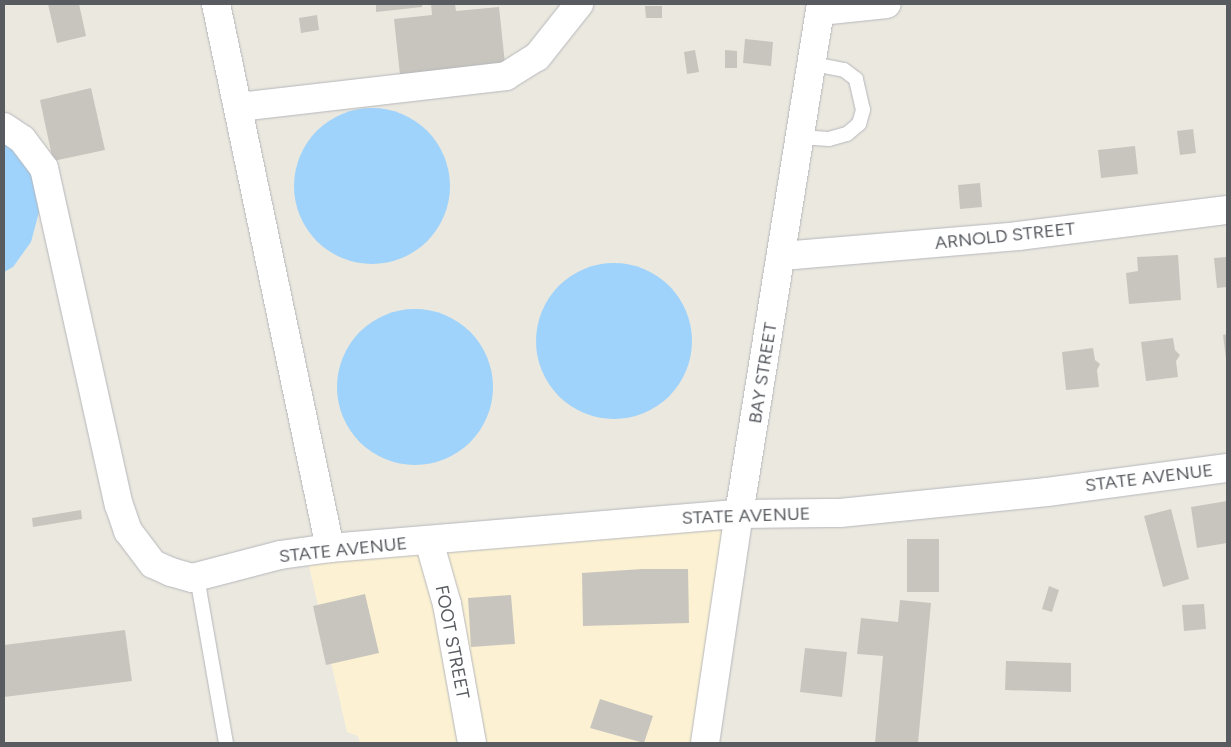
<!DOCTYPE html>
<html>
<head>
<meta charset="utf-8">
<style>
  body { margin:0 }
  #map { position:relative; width:1231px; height:747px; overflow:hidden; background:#ebe8df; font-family:Figtree,sans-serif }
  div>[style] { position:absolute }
  .commercial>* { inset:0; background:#fcf2d3 }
  .water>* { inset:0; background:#9fd3fb }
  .round { border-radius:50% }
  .building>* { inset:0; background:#c8c5be }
  .roads { filter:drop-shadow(0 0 1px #b5b7bc) drop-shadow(0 0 1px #b5b7bc) }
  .lane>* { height:14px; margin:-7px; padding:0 7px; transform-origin:7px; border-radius:7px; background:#fff }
  .street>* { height:28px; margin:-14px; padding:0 14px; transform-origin:14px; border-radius:14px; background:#fff }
  .secondary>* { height:28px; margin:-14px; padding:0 14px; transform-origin:14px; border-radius:14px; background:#fff }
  span { translate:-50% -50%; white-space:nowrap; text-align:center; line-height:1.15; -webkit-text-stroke:4px #fff; paint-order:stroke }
  .street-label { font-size:18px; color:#585b60 }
  .frame { position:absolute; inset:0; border:5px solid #585b60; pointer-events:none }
</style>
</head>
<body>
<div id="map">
  <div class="commercial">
    <div style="clip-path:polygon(736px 515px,704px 743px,360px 743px,358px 736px,347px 732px,308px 562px)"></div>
  </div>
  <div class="water">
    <div class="round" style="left:294px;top:108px;width:156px;height:156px"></div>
    <div style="clip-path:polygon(4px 144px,19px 155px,35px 182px,39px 212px,31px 242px,13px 267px,4px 272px)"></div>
    <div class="round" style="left:536px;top:263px;width:156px;height:156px"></div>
    <div class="round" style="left:337px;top:309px;width:156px;height:156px"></div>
  </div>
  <div class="building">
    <div style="clip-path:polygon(48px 4px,79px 4px,86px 36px,57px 43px)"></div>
    <div style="clip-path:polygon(376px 4px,422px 4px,422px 7px,376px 12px)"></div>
    <div style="clip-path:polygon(431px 4px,455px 4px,456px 11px,499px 7px,505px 64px,400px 75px,394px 19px,432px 15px)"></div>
    <div style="clip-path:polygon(645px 6px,662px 6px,662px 18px,646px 18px)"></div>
    <div style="clip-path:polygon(317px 15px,319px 30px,301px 33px,299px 18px)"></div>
    <div style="clip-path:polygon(745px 39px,773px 42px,771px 66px,743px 63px)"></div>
    <div style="clip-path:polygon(695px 50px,699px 72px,687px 74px,684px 52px)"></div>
    <div style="clip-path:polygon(725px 50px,737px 51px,737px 68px,725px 68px)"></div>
    <div style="clip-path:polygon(91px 88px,105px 150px,53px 161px,40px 100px)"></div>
    <div style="clip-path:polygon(1193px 129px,1196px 153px,1180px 155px,1177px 131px)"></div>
    <div style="clip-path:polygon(1135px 146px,1138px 174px,1101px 178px,1098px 150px)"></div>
    <div style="clip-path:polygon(980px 183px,982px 207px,960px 209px,958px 185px)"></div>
    <div style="clip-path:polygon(1178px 255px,1181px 300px,1129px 304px,1126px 273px,1138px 271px,1137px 257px)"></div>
    <div style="clip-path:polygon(1227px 257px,1227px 287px,1217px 288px,1214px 258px)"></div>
    <div style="clip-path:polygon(1227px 334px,1227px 359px,1226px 359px,1223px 335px)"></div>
    <div style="clip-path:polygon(1173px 338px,1175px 350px,1180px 355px,1176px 361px,1178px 377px,1146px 381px,1141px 342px)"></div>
    <div style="clip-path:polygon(1093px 348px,1095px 360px,1100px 364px,1097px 370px,1099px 387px,1066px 390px,1062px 352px)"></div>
    <div style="clip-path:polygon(1227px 501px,1227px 543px,1197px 548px,1191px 507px)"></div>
    <div style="clip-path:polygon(1171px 509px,1189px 579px,1163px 587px,1144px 516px)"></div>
    <div style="clip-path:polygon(81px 510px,82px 519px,33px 527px,32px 518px)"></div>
    <div style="clip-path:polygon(907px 539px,939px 539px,939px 592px,907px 592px)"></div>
    <div style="clip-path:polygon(642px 569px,688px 569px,689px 623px,583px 626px,582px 573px)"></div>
    <div style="clip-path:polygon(1049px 586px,1059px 590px,1052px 612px,1042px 609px)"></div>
    <div style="clip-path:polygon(365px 594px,379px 653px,326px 665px,313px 606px)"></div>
    <div style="clip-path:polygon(511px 595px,515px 644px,471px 647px,468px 598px)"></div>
    <div style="clip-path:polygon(900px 600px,931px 603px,918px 743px,875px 743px,883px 656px,857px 654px,861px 618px,898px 622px)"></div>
    <div style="clip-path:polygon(1204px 604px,1206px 629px,1184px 631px,1182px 605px)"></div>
    <div style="clip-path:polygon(125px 630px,132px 681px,4px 697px,4px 645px)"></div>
    <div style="clip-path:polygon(805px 648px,847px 652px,842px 697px,800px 692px)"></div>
    <div style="clip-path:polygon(1006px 661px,1071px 663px,1071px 692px,1005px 690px)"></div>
    <div style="clip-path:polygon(600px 699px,653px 716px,644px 743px,590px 728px)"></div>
  </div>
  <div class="roads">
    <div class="lane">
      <div style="left:800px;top:137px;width:29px;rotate:4deg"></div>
      <div style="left:829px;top:139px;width:19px;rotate:-16deg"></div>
      <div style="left:847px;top:134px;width:16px;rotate:-40deg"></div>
      <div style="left:859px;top:124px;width:15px;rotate:-74deg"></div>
      <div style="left:863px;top:110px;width:32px;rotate:-103deg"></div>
      <div style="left:856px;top:79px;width:15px;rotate:-143deg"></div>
      <div style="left:844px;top:70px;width:33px;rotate:-169deg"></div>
      <div style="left:197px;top:577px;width:169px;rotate:80.1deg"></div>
    </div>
    <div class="street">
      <div style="left:216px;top:4px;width:556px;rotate:78.16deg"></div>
      <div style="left:820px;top:11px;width:67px;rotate:-6deg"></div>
      <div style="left:239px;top:107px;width:269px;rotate:-6.6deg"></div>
      <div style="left:506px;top:76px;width:36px;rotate:-32deg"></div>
      <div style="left:537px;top:57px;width:68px;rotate:-51.6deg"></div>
      <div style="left:4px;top:127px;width:22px;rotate:34deg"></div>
      <div style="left:22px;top:139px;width:36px;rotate:53deg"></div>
      <div style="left:44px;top:168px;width:345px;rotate:77.5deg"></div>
      <div style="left:119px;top:505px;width:28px;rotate:71deg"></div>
      <div style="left:128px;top:531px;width:41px;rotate:52.9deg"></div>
      <div style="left:153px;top:564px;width:20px;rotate:24deg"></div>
      <div style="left:171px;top:572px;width:22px;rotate:16deg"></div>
      <div style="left:192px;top:578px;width:91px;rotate:-14.6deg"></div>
      <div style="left:280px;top:555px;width:50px;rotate:-8deg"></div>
      <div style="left:330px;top:548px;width:410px;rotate:-4.8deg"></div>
      <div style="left:739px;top:514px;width:101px;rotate:-0.6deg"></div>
      <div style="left:840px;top:513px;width:208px;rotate:-5.8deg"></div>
      <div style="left:1047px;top:492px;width:182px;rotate:-7.6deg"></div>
      <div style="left:782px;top:256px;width:237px;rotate:-4.8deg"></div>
      <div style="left:1018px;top:236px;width:211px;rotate:-7.1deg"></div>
      <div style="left:429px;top:541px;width:66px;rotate:74.1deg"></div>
      <div style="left:447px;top:604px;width:141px;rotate:79.8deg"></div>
      <div style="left:705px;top:743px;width:232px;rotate:-81.6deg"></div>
    </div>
    <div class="secondary">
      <div style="left:739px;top:514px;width:517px;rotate:-80.87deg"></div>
    </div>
  </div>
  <div class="street-label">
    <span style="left:1005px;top:236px;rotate:-6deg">ARNOLD STREET</span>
    <span style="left:763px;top:373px;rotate:-81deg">BAY STREET</span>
    <span style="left:1149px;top:478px;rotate:-7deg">STATE AVENUE</span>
    <span style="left:746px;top:516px;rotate:-2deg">STATE AVENUE</span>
    <span style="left:343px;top:550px;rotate:-6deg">STATE AVENUE</span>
    <span style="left:452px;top:642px;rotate:79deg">FOOT STREET</span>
  </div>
  <div class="frame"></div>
</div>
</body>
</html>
